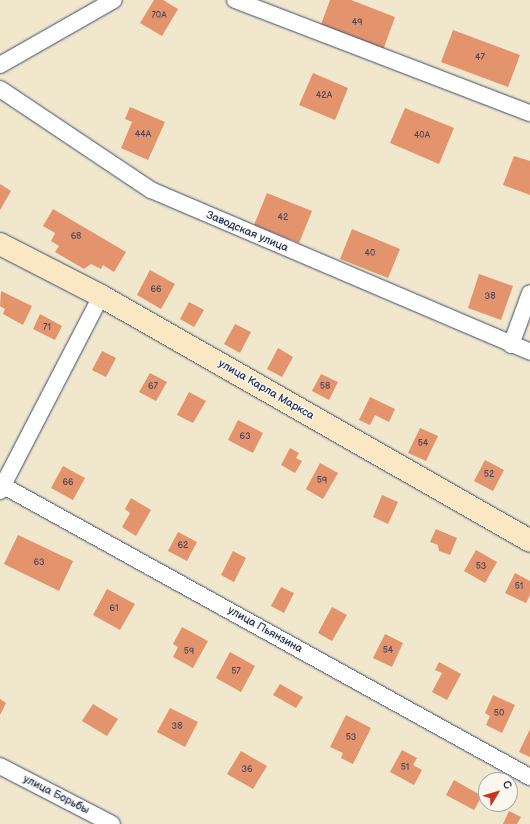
<!DOCTYPE html>
<html>
<head>
<meta charset="utf-8">
<style>
  body { margin:0 }
  #map { position:relative; width:530px; height:824px; overflow:hidden; background:#f0e7cc; font-family:"Balsamiq Sans",sans-serif }
  div>[style] { position:absolute }
  .building>* { inset:0; background:#e3946d }
  .roads { filter:drop-shadow(0 0 1px #3b4b6e) drop-shadow(0 0 1px #3b4b6e) }
  .street>* { height:16px; margin:-8px; padding:0 8px; transform-origin:8px; border-radius:8px; background:#fff }
  .secondary>* { height:22px; margin:-11px; padding:0 11px; transform-origin:11px; border-radius:11px; background:#fae7c3 }
  span { translate:-50% -50%; white-space:nowrap; text-align:center; line-height:1.15; -webkit-text-stroke:3px #fbf7ec; paint-order:stroke }
  .number-label { font-size:9px; color:#4d4862 }
  .number-label span { -webkit-text-stroke-width:0 }
  .street-label { font-size:11px; color:#1b2f5e }
  .north { position:absolute; left:478px; top:772px; width:40px; height:40px; box-sizing:border-box; background:#fbf7ec; border:1px solid #a1a7b3; border-radius:50%; rotate:52deg; font-size:11px; font-weight:700; line-height:16px; text-align:center; color:#1b2f5e }
  .north::after { content:''; display:block; margin:auto; width:14px; height:18px; background:#c8321e; clip-path:polygon(50% 0,100% 100%,50% 72%,0 100%) }
</style>
</head>
<body>
<div id="map">
  <div class="building">
    <div style="clip-path:polygon(154px 0,163px 0,178px 9px,162px 36px,140px 23px)"></div>
    <div style="clip-path:polygon(330px 0,351px 0,395px 17px,382px 53px,319px 30px)"></div>
    <div style="clip-path:polygon(453px 30px,520px 55px,508px 87px,441px 62px)"></div>
    <div style="clip-path:polygon(313px 73px,348px 88px,335px 120px,299px 105px)"></div>
    <div style="clip-path:polygon(130px 107px,165px 122px,148px 160px,121px 148px,132px 122px,125px 119px)"></div>
    <div style="clip-path:polygon(405px 108px,454px 128px,439px 164px,390px 143px)"></div>
    <div style="clip-path:polygon(514px 156px,530px 161px,530px 195px,503px 185px)"></div>
    <div style="clip-path:polygon(0 184px,11px 191px,0 210px)"></div>
    <div style="clip-path:polygon(267px 193px,312px 211px,299px 243px,254px 225px)"></div>
    <div style="clip-path:polygon(53px 209px,126px 252px,114px 272px,103px 265px,101px 269px,91px 264px,84px 269px,55px 252px,59px 246px,51px 241px,55px 233px,43px 226px)"></div>
    <div style="clip-path:polygon(352px 229px,400px 249px,388px 278px,340px 259px)"></div>
    <div style="clip-path:polygon(150px 270px,175px 284px,161px 309px,137px 295px)"></div>
    <div style="clip-path:polygon(479px 274px,513px 286px,501px 320px,468px 308px)"></div>
    <div style="clip-path:polygon(1px 291px,32px 306px,23px 325px,3px 314px,5px 309px,0 306px)"></div>
    <div style="clip-path:polygon(189px 302px,204px 310px,194px 327px,180px 319px)"></div>
    <div style="clip-path:polygon(40px 314px,62px 326px,55px 340px,33px 329px)"></div>
    <div style="clip-path:polygon(235px 324px,251px 332px,240px 353px,224px 344px)"></div>
    <div style="clip-path:polygon(278px 348px,293px 357px,282px 377px,267px 369px)"></div>
    <div style="clip-path:polygon(102px 351px,116px 358px,106px 377px,92px 370px)"></div>
    <div style="clip-path:polygon(150px 373px,167px 382px,156px 401px,139px 392px)"></div>
    <div style="clip-path:polygon(321px 374px,338px 382px,329px 400px,312px 391px)"></div>
    <div style="clip-path:polygon(189px 392px,206px 401px,193px 423px,177px 415px)"></div>
    <div style="clip-path:polygon(370px 397px,395px 409px,389px 422px,375px 415px,370px 425px,359px 420px)"></div>
    <div style="clip-path:polygon(238px 420px,263px 433px,253px 453px,228px 440px)"></div>
    <div style="clip-path:polygon(420px 428px,438px 436px,426px 461px,408px 453px)"></div>
    <div style="clip-path:polygon(290px 448px,299px 453px,296px 458px,302px 461px,295px 473px,281px 465px)"></div>
    <div style="clip-path:polygon(485px 460px,504px 470px,493px 491px,474px 481px)"></div>
    <div style="clip-path:polygon(320px 463px,338px 473px,323px 499px,306px 489px)"></div>
    <div style="clip-path:polygon(63px 466px,85px 478px,73px 500px,51px 488px)"></div>
    <div style="clip-path:polygon(382px 495px,398px 502px,388px 524px,373px 517px)"></div>
    <div style="clip-path:polygon(131px 498px,151px 510px,136px 536px,122px 527px,130px 513px,125px 509px)"></div>
    <div style="clip-path:polygon(436px 529px,457px 538px,450px 555px,439px 551px,438px 545px,430px 542px)"></div>
    <div style="clip-path:polygon(178px 532px,197px 542px,187px 561px,168px 551px)"></div>
    <div style="clip-path:polygon(18px 535px,73px 561px,59px 591px,4px 564px)"></div>
    <div style="clip-path:polygon(476px 550px,497px 562px,485px 583px,464px 571px)"></div>
    <div style="clip-path:polygon(233px 551px,246px 558px,234px 582px,221px 575px)"></div>
    <div style="clip-path:polygon(515px 573px,530px 581px,530px 595px,526px 603px,505px 593px)"></div>
    <div style="clip-path:polygon(281px 587px,294px 593px,284px 613px,271px 606px)"></div>
    <div style="clip-path:polygon(107px 589px,135px 604px,120px 630px,93px 615px)"></div>
    <div style="clip-path:polygon(332px 607px,347px 615px,332px 641px,318px 633px)"></div>
    <div style="clip-path:polygon(182px 627px,208px 641px,193px 668px,173px 657px,178px 647px,173px 644px)"></div>
    <div style="clip-path:polygon(385px 634px,403px 643px,392px 667px,373px 658px)"></div>
    <div style="clip-path:polygon(230px 652px,255px 666px,241px 692px,216px 678px)"></div>
    <div style="clip-path:polygon(439px 662px,461px 674px,447px 700px,432px 692px,442px 673px,435px 670px)"></div>
    <div style="clip-path:polygon(280px 684px,303px 697px,296px 708px,273px 695px)"></div>
    <div style="clip-path:polygon(493px 695px,515px 705px,502px 733px,486px 725px,490px 716px,485px 713px)"></div>
    <div style="clip-path:polygon(0 699px,6px 703px,0 715px)"></div>
    <div style="clip-path:polygon(93px 704px,118px 719px,107px 736px,82px 721px)"></div>
    <div style="clip-path:polygon(170px 708px,198px 722px,185px 747px,157px 732px)"></div>
    <div style="clip-path:polygon(346px 715px,371px 728px,353px 764px,341px 758px,343px 753px,330px 747px)"></div>
    <div style="clip-path:polygon(530px 729px,530px 757px,519px 752px)"></div>
    <div style="clip-path:polygon(402px 750px,417px 758px,413px 765px,422px 770px,414px 785px,390px 772px)"></div>
    <div style="clip-path:polygon(241px 751px,267px 766px,253px 789px,227px 774px)"></div>
    <div style="clip-path:polygon(454px 780px,482px 796px,474px 810px,446px 795px)"></div>
    <div style="clip-path:polygon(509px 811px,521px 817px,517px 824px,503px 824px)"></div>
  </div>
  <div class="roads">
    <div class="street">
      <div style="left:235px;top:0;width:316px;rotate:21deg"></div>
      <div style="left:0;top:65px;width:131px;rotate:-29.7deg"></div>
      <div style="left:0;top:89px;width:182px;rotate:33.8deg"></div>
      <div style="left:151px;top:190px;width:412px;rotate:23.1deg"></div>
      <div style="left:511px;top:345px;width:55px;rotate:-69.9deg"></div>
      <div style="left:0;top:484px;width:606px;rotate:28.94deg"></div>
      <div style="left:0;top:491px;width:220px;rotate:-62.6deg"></div>
      <div style="left:0;top:766px;width:126px;rotate:27.4deg"></div>
    </div>
    <div class="secondary">
      <div style="left:0;top:244px;width:114px;rotate:27.2deg"></div>
      <div style="left:101px;top:296px;width:494px;rotate:29.7deg"></div>
    </div>
  </div>
  <div class="number-label">
    <span style="left:159px;top:16px">70А</span>
    <span style="left:357px;top:23px">49</span>
    <span style="left:480px;top:58px">47</span>
    <span style="left:324px;top:96px">42А</span>
    <span style="left:143px;top:135px">44А</span>
    <span style="left:422px;top:136px">40А</span>
    <span style="left:283px;top:218px">42</span>
    <span style="left:76px;top:237px">68</span>
    <span style="left:370px;top:254px">40</span>
    <span style="left:156px;top:290px">66</span>
    <span style="left:490px;top:297px">38</span>
    <span style="left:47px;top:328px">71</span>
    <span style="left:153px;top:387px">67</span>
    <span style="left:325px;top:387px">58</span>
    <span style="left:245px;top:437px">63</span>
    <span style="left:423px;top:444px">54</span>
    <span style="left:489px;top:475px">52</span>
    <span style="left:322px;top:481px">59</span>
    <span style="left:68px;top:483px">66</span>
    <span style="left:183px;top:546px">62</span>
    <span style="left:39px;top:563px">63</span>
    <span style="left:481px;top:567px">53</span>
    <span style="left:519px;top:587px">51</span>
    <span style="left:114px;top:609px">61</span>
    <span style="left:388px;top:651px">54</span>
    <span style="left:189px;top:652px">59</span>
    <span style="left:236px;top:672px">57</span>
    <span style="left:499px;top:714px">50</span>
    <span style="left:177px;top:727px">38</span>
    <span style="left:351px;top:738px">53</span>
    <span style="left:405px;top:768px">51</span>
    <span style="left:247px;top:770px">36</span>
  </div>
  <div class="street-label">
    <span style="left:247px;top:232px;rotate:23deg">Заводская улица</span>
    <span style="left:266px;top:390px;rotate:30deg">улица Карла Маркса</span>
    <span style="left:265px;top:630px;rotate:29deg">улица Пьянзина</span>
    <span style="left:56px;top:795px;rotate:27deg">улица Борьбы</span>
  </div>
  <div class="north">С</div>
</div>
</body>
</html>
